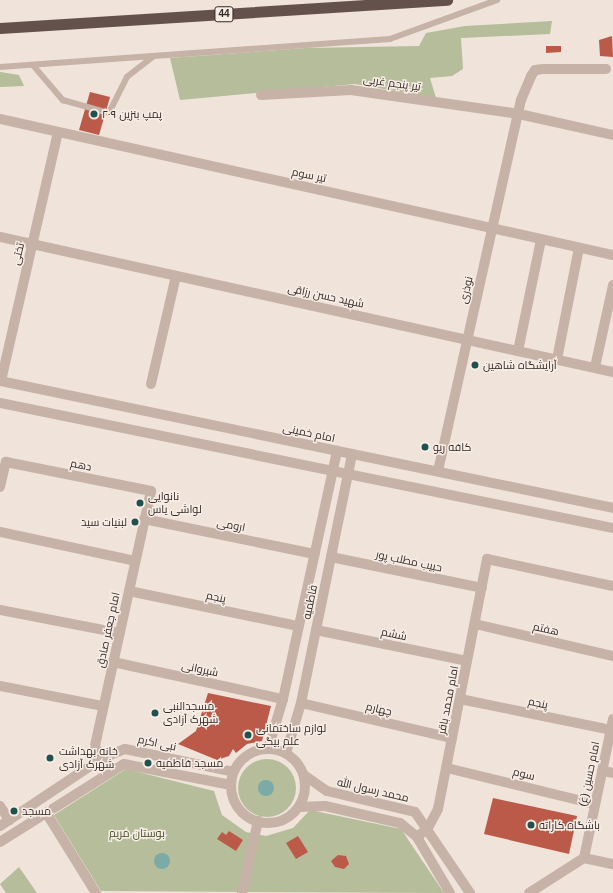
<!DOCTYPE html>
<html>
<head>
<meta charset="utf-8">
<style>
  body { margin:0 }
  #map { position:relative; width:613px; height:893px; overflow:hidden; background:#efe3da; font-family:Helvetica,Cairo,sans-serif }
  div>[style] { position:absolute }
  .green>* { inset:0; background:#b5bd9b }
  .round { border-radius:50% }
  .water>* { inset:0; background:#7baaa7 }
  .building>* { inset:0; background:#bc5a4a }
  .service>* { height:5.5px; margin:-2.75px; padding:0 2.75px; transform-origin:2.75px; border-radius:2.75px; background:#c6b2a7 }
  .minor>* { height:10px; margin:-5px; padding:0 5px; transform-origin:5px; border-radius:5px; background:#c6b2a7 }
  .tertiary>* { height:10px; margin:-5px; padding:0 5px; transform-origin:5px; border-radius:5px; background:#c6b2a7 }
  .tertiary>.ring { margin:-5px; padding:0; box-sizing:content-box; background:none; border:10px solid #c6b2a7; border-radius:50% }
  .trunk>* { height:11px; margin:-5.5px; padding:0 5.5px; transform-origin:5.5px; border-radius:5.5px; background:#64514c }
  .dots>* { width:11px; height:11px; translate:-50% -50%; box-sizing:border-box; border:2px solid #f7ede5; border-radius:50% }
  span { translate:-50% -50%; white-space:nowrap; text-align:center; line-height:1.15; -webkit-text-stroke:3px #f7ede5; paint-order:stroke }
  .shield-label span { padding:1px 3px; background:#f7ede5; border:1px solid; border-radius:3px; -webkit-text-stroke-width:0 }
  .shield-label { font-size:10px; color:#332927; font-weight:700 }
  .street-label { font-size:11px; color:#332927 }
  .poi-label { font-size:11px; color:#332927 }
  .left { translate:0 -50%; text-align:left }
  .right { translate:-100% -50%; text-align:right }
  .park-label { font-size:11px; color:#464f2d }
</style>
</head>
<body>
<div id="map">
  <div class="green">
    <div style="clip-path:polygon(552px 21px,550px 34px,461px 38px,463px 69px,452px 76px,430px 78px,436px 98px,355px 84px,180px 100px,170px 58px,307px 48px,419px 46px,426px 33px,465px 26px)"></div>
    <div style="clip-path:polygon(0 72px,19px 75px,24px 86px,0 87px)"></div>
    <div class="round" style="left:238px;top:759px;width:58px;height:58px"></div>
    <div style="clip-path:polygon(126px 769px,214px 791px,222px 815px,246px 832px,266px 836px,293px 828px,310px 810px,401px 829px,444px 893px,101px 891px,54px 815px)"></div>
    <div style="clip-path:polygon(19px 867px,37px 893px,6px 893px,0 884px)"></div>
  </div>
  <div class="water">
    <div class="round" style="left:258px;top:780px;width:16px;height:16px"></div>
    <div class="round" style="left:154px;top:853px;width:16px;height:16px"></div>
  </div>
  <div class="building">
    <div style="clip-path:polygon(612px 36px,613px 57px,600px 56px,599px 40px)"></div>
    <div style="clip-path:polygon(546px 46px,561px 46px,561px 52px,546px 53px)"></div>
    <div style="clip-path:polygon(90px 92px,110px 97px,99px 135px,79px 130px)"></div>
    <div style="clip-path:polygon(208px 693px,271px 706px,262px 741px,247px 744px,236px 753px,233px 749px,229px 756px,217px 760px,178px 744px,196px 731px)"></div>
    <div style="clip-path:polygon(493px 798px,577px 816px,569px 854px,484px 834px)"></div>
    <div style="clip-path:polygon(229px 831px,243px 840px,236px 851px,217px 839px,222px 832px,226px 835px)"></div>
    <div style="clip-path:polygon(298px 836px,308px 852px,296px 859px,286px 843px)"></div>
    <div style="clip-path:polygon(338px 855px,346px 856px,349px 864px,344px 869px,335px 867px,331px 861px)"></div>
  </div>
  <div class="service">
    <div style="left:34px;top:66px;width:45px;rotate:49.5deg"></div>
    <div style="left:63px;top:100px;width:48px;rotate:15.8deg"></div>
    <div style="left:109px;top:113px;width:40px;rotate:-63.4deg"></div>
    <div style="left:127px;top:77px;width:33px;rotate:-38deg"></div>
    <div style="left:0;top:67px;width:391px;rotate:-4.1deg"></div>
    <div style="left:390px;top:39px;width:114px;rotate:-20deg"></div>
  </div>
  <div class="minor">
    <div style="left:261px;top:95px;width:90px;rotate:-3.2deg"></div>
    <div style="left:351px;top:90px;width:170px;rotate:8.1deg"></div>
    <div style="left:519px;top:114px;width:96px;rotate:12.6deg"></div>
    <div style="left:0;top:119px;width:628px;rotate:12.51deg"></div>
    <div style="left:0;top:237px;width:628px;rotate:12.42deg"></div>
    <div style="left:518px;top:351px;width:113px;rotate:-78.3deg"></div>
    <div style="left:557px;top:359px;width:113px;rotate:-78.8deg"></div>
    <div style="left:595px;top:367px;width:84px;rotate:-77.6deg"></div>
    <div style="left:151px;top:384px;width:111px;rotate:-77deg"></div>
    <div style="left:438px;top:471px;width:380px;rotate:-77.4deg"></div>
    <div style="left:521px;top:100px;width:26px;rotate:-67deg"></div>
    <div style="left:531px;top:76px;width:7px;rotate:-56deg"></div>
    <div style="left:535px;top:70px;width:8px;rotate:-7deg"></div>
    <div style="left:543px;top:69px;width:63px"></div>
    <div style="left:0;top:487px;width:26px;rotate:-77deg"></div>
    <div style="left:6px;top:462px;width:148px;rotate:11.3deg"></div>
    <div style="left:151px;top:491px;width:261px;rotate:102.4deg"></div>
    <div style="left:95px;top:746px;width:29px;rotate:65deg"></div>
    <div style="left:144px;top:519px;width:174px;rotate:11.6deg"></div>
    <div style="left:0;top:532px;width:138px;rotate:12.1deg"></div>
    <div style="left:331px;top:557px;width:154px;rotate:11.6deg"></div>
    <div style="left:129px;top:591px;width:173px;rotate:11.7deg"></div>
    <div style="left:0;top:610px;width:122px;rotate:10.9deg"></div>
    <div style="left:475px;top:624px;width:142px;rotate:13.1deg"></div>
    <div style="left:316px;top:630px;width:154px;rotate:11.6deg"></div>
    <div style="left:113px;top:662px;width:174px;rotate:12.3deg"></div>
    <div style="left:0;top:686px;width:105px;rotate:11deg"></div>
    <div style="left:460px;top:699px;width:154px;rotate:11.6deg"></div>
    <div style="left:301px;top:703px;width:155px;rotate:13.1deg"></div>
    <div style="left:447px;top:768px;width:152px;rotate:13.7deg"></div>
    <div style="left:602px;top:771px;width:11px;rotate:10deg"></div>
    <div style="left:0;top:806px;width:17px;rotate:57deg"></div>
    <div style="left:47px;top:814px;width:93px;rotate:58.2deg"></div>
    <div style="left:417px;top:837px;width:14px;rotate:-39deg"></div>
    <div style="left:428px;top:828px;width:21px;rotate:-62deg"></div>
    <div style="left:438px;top:809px;width:255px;rotate:-78.9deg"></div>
    <div style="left:487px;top:559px;width:129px;rotate:12.1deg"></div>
    <div style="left:584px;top:858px;width:142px;rotate:-78.2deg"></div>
    <div style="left:242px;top:893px;width:74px;rotate:-77.5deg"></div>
    <div style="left:529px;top:893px;width:65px;rotate:-32.5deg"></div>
    <div style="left:584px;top:858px;width:30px;rotate:12deg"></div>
  </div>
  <div class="tertiary">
    <div style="left:0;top:381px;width:626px;rotate:11.7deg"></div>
    <div style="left:1px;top:381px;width:255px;rotate:-77.1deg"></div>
    <div style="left:0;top:403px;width:626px;rotate:11.53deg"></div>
    <div style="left:268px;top:749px;width:52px;rotate:-73.3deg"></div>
    <div style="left:283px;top:699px;width:254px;rotate:-77.7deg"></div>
    <div class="ring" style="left:231px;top:749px;width:64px;height:64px"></div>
    <div style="left:286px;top:753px;width:52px;rotate:-73.3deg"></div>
    <div style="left:301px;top:703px;width:254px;rotate:-78.4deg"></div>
    <div style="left:304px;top:775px;width:28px;rotate:35deg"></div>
    <div style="left:327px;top:791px;width:90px;rotate:13.4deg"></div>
    <div style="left:415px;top:812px;width:98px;rotate:55.8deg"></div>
    <div style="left:299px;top:807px;width:26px;rotate:-2deg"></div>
    <div style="left:325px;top:806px;width:77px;rotate:12.8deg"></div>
    <div style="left:400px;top:823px;width:22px;rotate:39deg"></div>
    <div style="left:417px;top:837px;width:65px;rotate:59.5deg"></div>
    <div style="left:0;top:826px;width:121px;rotate:-33.6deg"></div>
    <div style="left:101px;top:759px;width:26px;rotate:-23deg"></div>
    <div style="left:125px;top:749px;width:111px;rotate:11.9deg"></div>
    <div style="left:0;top:842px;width:146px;rotate:-32.2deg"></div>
    <div style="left:124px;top:764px;width:109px;rotate:11.1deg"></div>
  </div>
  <div class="trunk">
    <div style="left:0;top:28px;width:448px;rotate:-3.6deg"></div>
  </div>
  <div class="dots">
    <div style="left:94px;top:114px;background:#20514f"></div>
    <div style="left:475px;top:365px;background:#20514f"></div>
    <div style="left:425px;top:447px;background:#20514f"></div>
    <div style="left:140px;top:503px;background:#20514f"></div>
    <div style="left:135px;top:522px;background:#20514f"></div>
    <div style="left:155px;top:713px;background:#20514f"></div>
    <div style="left:248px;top:735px;background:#20514f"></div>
    <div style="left:50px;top:758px;background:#20514f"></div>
    <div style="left:148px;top:763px;background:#20514f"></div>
    <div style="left:14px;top:811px;background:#20514f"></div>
    <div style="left:531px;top:825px;background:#20514f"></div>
  </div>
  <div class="shield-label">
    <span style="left:224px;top:14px">44</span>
  </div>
  <div class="street-label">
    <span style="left:392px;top:83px;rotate:8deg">تیر پنجم غربی</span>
    <span style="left:309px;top:175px;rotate:12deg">تیر سوم</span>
    <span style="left:18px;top:254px;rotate:-77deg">تختی</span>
    <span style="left:466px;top:290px;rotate:-77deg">نوذری</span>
    <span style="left:326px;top:296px;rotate:12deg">شهید حسن رزاقی</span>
    <span style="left:309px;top:433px;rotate:12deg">امام خمینی</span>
    <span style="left:81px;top:465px;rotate:11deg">دهم</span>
    <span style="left:231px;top:525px;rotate:11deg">ارومی</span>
    <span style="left:409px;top:561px;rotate:12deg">حبیب مطلب پور</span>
    <span style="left:216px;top:597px;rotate:12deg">پنجم</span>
    <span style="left:310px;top:602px;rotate:-78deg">فاطمیه</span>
    <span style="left:546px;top:629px;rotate:13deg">هفتم</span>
    <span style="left:108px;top:630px;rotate:-78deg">امام جعفر صادق</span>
    <span style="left:394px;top:634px;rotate:12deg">ششم</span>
    <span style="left:200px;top:669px;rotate:12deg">شیروانی</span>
    <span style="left:448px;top:700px;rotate:-79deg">امام محمد باقر</span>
    <span style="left:538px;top:703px;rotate:12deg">پنجم</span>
    <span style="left:379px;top:709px;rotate:13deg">چهارم</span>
    <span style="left:157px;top:743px;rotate:12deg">نبی اکرم</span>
    <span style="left:524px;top:774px;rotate:14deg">سوم</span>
    <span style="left:589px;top:774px;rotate:-78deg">امام حسین (ع)</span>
    <span style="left:373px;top:790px;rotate:13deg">محمد رسول الله</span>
  </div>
  <div class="poi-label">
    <span class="left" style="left:102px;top:114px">پمپ بنزین ۲۰۹</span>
    <span class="left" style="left:483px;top:365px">آرایشگاه شاهین</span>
    <span class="left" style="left:433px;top:447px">کافه ریو</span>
    <span class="left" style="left:148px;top:503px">نانوایی<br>لواشی یاس</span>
    <span class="right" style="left:127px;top:522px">لبنیات سید</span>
    <span class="left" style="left:163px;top:713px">مسجدالنبی<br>شهرک آزادی</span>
    <span class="left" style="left:256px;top:735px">لوازم ساختمانی<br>علم بیگی</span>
    <span class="left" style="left:59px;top:758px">خانه بهداشت<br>شهرک آزادی</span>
    <span class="left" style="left:156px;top:763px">مسجد فاطمیه</span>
    <span class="left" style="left:22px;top:811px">مسجد</span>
    <span class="left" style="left:539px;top:825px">باشگاه کاراته</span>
  </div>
  <div class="park-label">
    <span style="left:137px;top:833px">بوستان مریم</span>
  </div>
</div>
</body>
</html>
